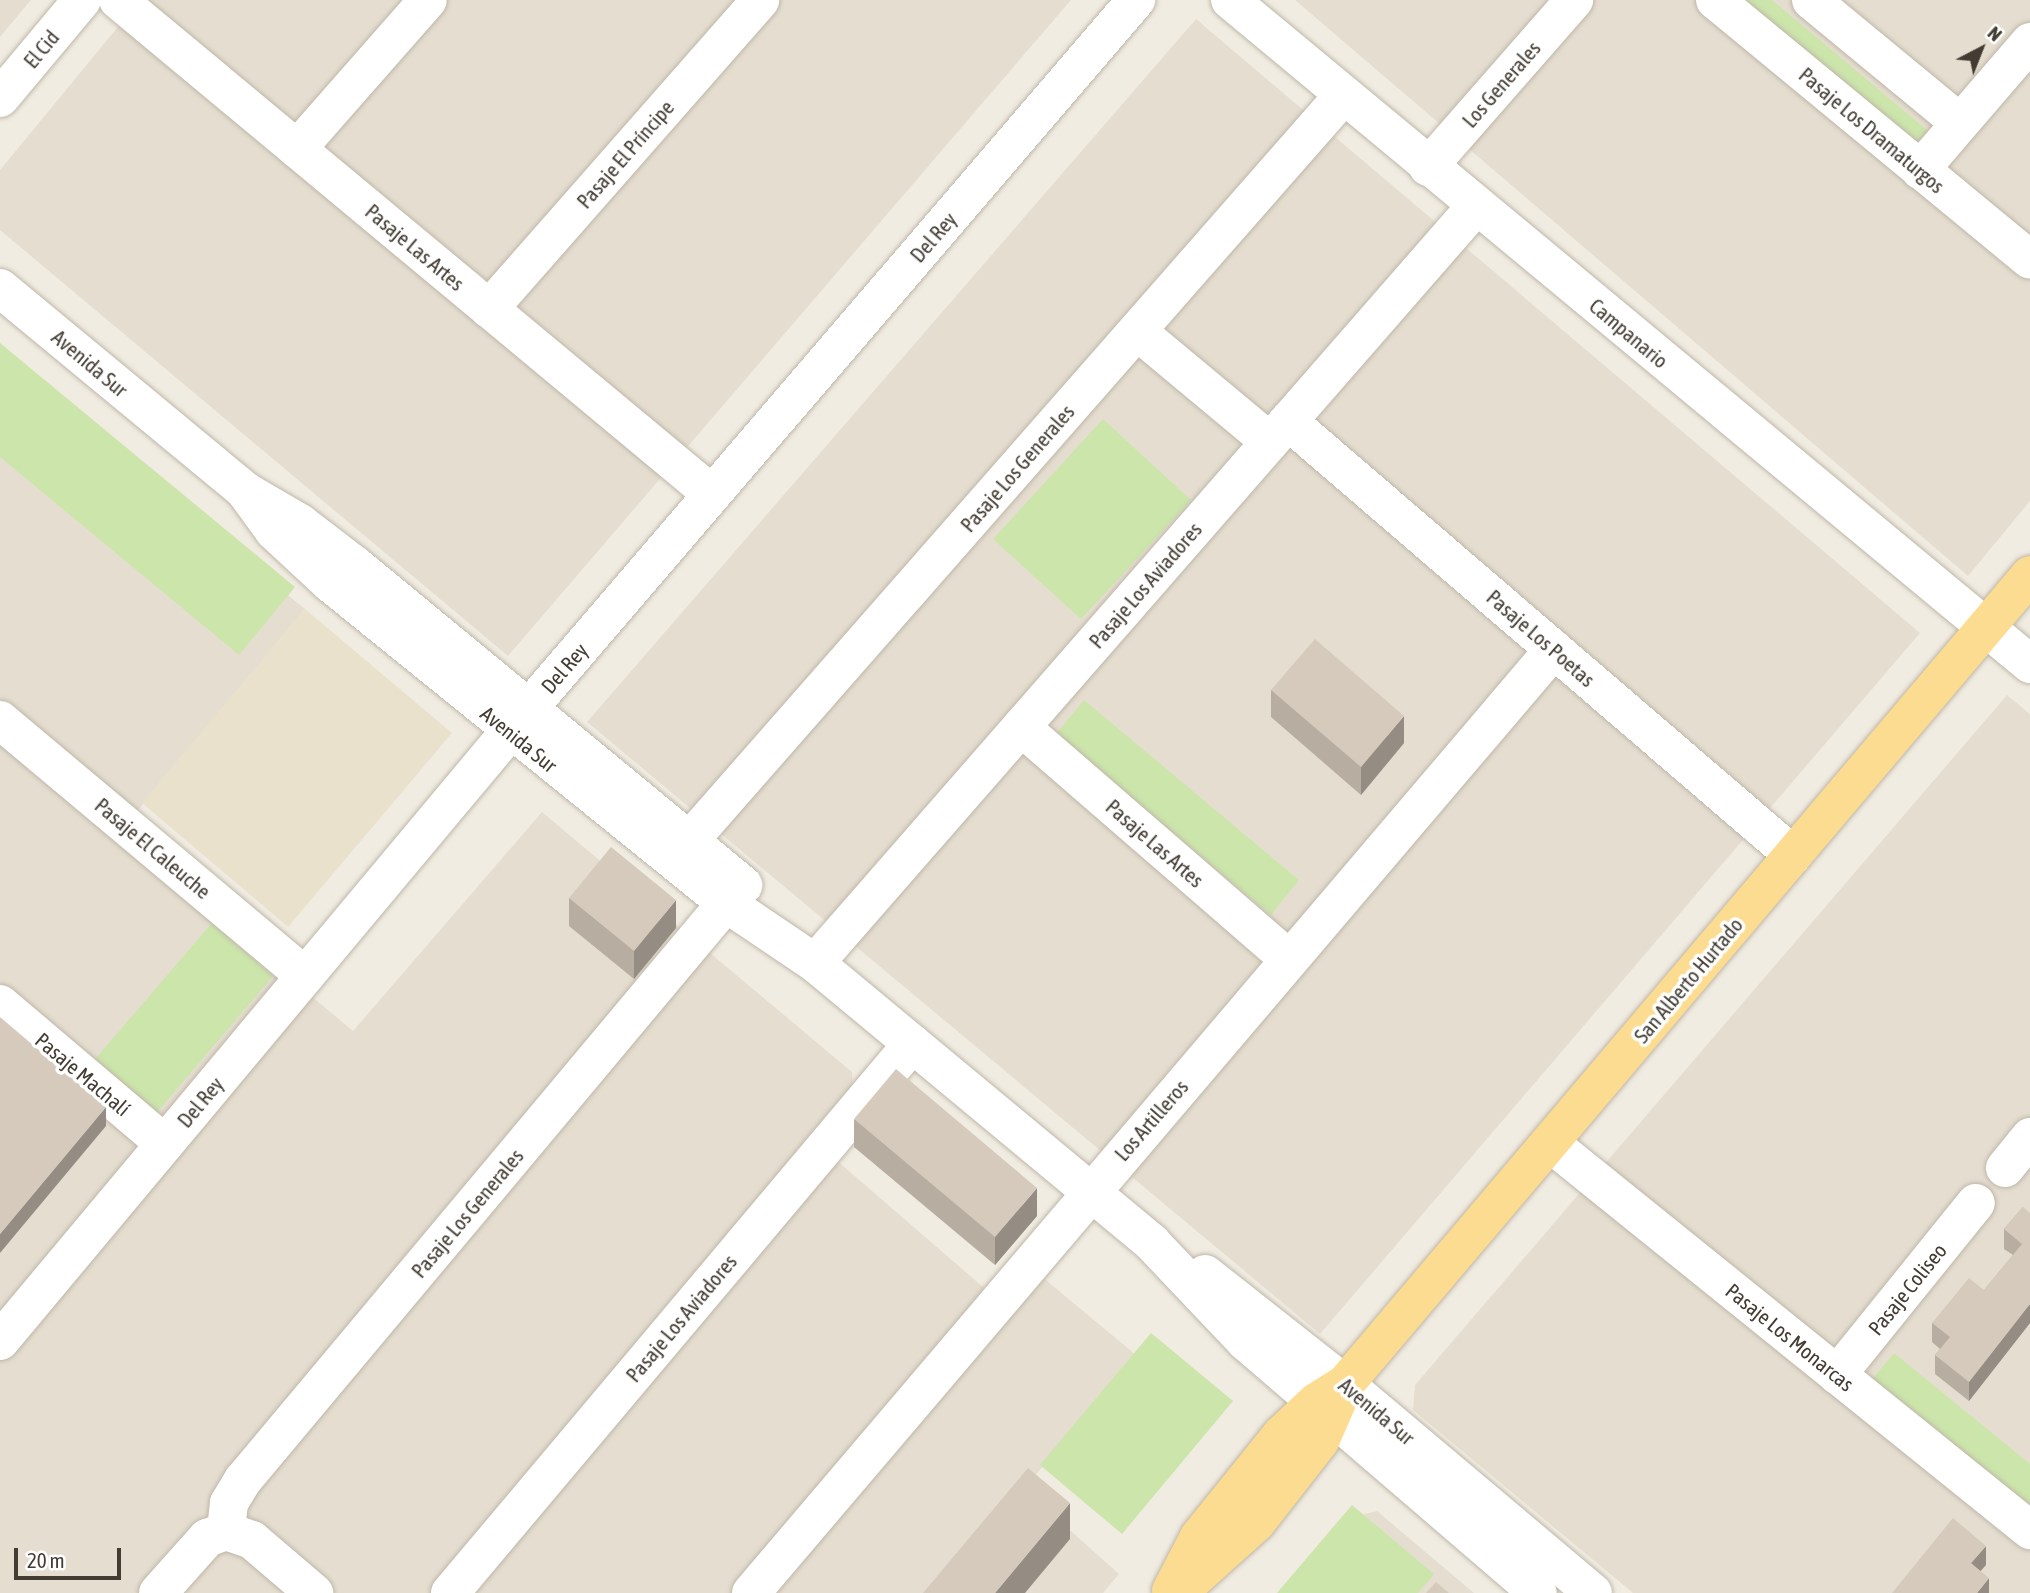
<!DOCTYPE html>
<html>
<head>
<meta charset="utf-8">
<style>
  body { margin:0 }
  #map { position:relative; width:2030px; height:1593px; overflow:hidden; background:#f1ece2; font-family:"Asap Condensed",sans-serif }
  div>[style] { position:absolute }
  .residential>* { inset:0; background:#e5ded0 }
  .education>* { inset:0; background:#eae1cc }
  .green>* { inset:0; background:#cbe5ab }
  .roads { filter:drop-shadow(0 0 2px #bfb7a8) drop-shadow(0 0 2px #bfb7a8) }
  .minor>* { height:38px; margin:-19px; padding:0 19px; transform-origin:19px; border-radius:19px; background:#fff }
  .major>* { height:38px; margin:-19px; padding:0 19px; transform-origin:19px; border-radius:19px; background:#fcdc90 }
  .wall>* { inset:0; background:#b7aea1 }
  .shaded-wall>* { inset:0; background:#958d83 }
  .building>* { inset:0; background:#d5cabb }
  span { translate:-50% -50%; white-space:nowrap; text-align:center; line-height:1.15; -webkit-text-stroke:7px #fff; paint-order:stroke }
  .street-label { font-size:21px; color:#423c33 }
  .north { position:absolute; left:1946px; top:14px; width:70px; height:70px; -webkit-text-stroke:5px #fff; paint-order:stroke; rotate:42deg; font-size:19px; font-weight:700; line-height:28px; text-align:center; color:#423c33 }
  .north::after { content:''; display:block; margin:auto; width:24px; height:32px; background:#423c33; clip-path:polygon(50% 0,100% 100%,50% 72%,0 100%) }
  .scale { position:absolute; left:14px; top:1548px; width:107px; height:32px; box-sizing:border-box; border:4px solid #423c33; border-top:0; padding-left:9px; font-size:21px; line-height:24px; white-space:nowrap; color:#423c33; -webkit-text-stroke:5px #fff; paint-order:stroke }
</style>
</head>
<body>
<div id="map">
  <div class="residential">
    <div style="clip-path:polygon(0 0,31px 0,0 37px)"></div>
    <div style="clip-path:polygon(140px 0,1071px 0,508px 656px,0 230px,0 170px)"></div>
    <div style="clip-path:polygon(1295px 0,2030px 0,2030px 501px,1968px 576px)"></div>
    <div style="clip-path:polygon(1196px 19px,1920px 633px,1320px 1334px,587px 722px)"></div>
    <div style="clip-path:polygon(0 362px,305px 609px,118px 834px,353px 1031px,542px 812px,852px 1072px,853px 1093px,813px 1140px,1012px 1312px,1041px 1276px,1136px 1355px,1024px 1489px,1119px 1574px,1103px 1593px,0 1593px)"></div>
    <div style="clip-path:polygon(2007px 695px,2030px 714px,2030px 1593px,1633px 1593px,1413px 1410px,1415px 1385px)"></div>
    <div style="clip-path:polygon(1377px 1511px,1474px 1593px,1279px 1593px,1342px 1520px)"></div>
  </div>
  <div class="education">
    <div style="clip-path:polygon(305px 609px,452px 733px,288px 927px,142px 803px)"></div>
  </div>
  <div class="green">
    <div style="clip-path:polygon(1727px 0,1772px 0,1928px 131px,1910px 153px)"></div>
    <div style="clip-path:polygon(0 343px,295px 587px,239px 655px,0 457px)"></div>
    <div style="clip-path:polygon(1103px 419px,1191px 500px,1081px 619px,993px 539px)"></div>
    <div style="clip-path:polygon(1084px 700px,1299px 880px,1271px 915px,1055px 735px)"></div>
    <div style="clip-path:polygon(212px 923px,273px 976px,153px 1117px,91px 1064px)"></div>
    <div style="clip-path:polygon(1151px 1333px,1233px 1401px,1122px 1534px,1040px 1465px)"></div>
    <div style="clip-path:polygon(1894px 1353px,2030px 1464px,2030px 1523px,1865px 1388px)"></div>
    <div style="clip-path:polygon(1352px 1505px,1434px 1574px,1418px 1593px,1277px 1593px)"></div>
  </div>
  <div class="roads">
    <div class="minor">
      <div style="left:118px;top:0;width:773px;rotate:39.75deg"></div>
      <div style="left:1230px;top:0;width:1040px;rotate:39.69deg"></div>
      <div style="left:1715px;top:0;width:408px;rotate:39.5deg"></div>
      <div style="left:1811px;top:0;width:193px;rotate:39.5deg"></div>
      <div style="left:0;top:98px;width:128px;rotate:-50.1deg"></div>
      <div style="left:297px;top:149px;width:198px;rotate:-48.7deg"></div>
      <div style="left:1428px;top:167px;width:222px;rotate:-48.8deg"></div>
      <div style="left:1920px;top:170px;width:169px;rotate:-49.3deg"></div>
      <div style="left:0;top:288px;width:318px;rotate:39.6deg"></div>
      <div style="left:245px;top:491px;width:64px;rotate:30.2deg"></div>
      <div style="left:300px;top:523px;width:71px;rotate:37.5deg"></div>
      <div style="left:356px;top:566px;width:502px;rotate:39.5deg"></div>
      <div style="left:489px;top:309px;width:411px;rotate:-48.7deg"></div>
      <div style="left:1137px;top:331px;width:173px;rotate:39.8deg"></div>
      <div style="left:1288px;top:421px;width:666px;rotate:40.68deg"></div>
      <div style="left:245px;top:491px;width:49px;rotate:54.1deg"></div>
      <div style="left:274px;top:531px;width:76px;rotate:42.9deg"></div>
      <div style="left:330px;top:583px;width:509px;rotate:38.94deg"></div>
      <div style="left:726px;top:903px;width:107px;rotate:34deg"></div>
      <div style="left:815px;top:963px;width:438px;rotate:39.7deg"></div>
      <div style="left:1152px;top:1243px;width:135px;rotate:46.5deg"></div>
      <div style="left:1245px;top:1341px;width:386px;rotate:40.7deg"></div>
      <div style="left:0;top:720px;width:398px;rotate:40deg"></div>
      <div style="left:1021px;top:727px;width:354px;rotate:40.9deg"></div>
      <div style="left:690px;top:840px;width:990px;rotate:-48.73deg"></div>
      <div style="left:815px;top:963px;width:1005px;rotate:-48.87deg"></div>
      <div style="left:0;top:1004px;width:216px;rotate:40.3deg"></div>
      <div style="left:1550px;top:1143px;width:617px;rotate:38.88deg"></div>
      <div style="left:2005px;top:1168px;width:40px;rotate:-51deg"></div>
      <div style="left:1205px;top:1274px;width:178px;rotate:38.2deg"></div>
      <div style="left:1345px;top:1384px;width:324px;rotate:40.1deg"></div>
      <div style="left:0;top:1341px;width:825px;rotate:-50.11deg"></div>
      <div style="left:529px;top:708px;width:933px;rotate:-49.39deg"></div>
      <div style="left:1837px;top:1375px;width:221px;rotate:-51.1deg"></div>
      <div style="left:226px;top:1531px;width:28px;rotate:-84deg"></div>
      <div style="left:229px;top:1503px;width:27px;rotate:-59deg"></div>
      <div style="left:243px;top:1480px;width:752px;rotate:-50.07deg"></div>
      <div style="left:158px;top:1593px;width:74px;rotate:-48.3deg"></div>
      <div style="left:207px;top:1538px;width:20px;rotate:-20deg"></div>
      <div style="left:226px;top:1531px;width:28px;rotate:19deg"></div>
      <div style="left:252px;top:1540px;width:82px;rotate:40.5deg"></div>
      <div style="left:450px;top:1593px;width:718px;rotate:-49.92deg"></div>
      <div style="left:751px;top:1593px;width:1239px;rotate:-49.61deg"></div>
    </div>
    <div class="major">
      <div style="left:1171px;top:1591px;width:61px;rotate:-62.6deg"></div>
      <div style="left:1199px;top:1537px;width:131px;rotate:-51.2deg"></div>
      <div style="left:1281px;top:1435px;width:48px;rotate:-43.3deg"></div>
      <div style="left:1316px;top:1402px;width:34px;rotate:-32deg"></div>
      <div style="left:1178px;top:1593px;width:105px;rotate:-41.9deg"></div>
      <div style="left:1256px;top:1523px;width:104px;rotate:-52deg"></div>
      <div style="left:1320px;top:1441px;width:62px;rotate:-66.3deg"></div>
      <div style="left:1345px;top:1384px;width:1060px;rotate:-49.74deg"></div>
    </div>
  </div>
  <div class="wall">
    <div style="clip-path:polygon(1271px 690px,1404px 743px,1361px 795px,1271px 717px)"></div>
    <div style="clip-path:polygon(569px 898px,676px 928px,634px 979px,569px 926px)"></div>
    <div style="clip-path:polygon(854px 1119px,1037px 1216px,995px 1265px,854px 1147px)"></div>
    <div style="clip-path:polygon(2023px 1207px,2030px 1323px,1969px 1401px,1935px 1374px,1935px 1355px,1940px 1349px,1932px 1342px,1932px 1323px,1984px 1290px,2013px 1255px,2004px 1249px,2004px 1229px)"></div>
  </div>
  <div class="shaded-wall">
    <div style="clip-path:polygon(1404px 716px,1404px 743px,1361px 795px,1361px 767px)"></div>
    <div style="clip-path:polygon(676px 900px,676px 928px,634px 979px,634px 951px)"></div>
    <div style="clip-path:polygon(106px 1107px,106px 1126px,0 1253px,0 1234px)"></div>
    <div style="clip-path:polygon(1037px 1188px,1037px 1216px,995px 1265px,995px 1237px)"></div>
    <div style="clip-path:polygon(2030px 1304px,2030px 1323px,1969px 1401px,1969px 1382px)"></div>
    <div style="clip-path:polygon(1070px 1503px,1070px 1539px,1025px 1593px,995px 1593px)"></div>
    <div style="clip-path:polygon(1986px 1546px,1986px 1565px,1971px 1582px,1971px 1563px)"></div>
    <div style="clip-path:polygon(1989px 1578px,1989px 1593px,1977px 1593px)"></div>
  </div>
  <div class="building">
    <div style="clip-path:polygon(1315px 639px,1404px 716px,1361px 767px,1271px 690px)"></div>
    <div style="clip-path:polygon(611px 847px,676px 900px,634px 951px,569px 898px)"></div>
    <div style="clip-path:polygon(0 1017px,106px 1107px,0 1234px)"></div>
    <div style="clip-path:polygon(896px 1069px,1037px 1188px,995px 1237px,854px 1119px)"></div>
    <div style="clip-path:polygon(2023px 1207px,2030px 1213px,2030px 1304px,1969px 1382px,1935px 1355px,1950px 1337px,1932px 1323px,1969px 1278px,1984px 1290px,2022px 1244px,2004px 1229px)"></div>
    <div style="clip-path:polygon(1028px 1468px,1070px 1503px,995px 1593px,923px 1593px)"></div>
    <div style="clip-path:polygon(1953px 1518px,1986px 1546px,1971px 1563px,1989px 1578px,1977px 1593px,1892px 1593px)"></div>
    <div style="clip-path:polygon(1436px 1582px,1449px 1593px,1426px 1593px)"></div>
  </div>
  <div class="street-label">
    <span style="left:41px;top:49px;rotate:-50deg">El Cid</span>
    <span style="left:1501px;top:84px;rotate:-49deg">Los Generales</span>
    <span style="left:1872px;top:130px;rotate:40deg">Pasaje Los Dramaturgos</span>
    <span style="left:625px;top:154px;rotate:-49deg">Pasaje El Príncipe</span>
    <span style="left:933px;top:237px;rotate:-49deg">Del Rey</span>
    <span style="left:415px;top:247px;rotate:40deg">Pasaje Las Artes</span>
    <span style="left:1629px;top:333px;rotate:40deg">Campanario</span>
    <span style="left:90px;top:363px;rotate:40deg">Avenida Sur</span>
    <span style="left:1017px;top:468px;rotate:-49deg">Pasaje Los Generales</span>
    <span style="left:1145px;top:585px;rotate:-49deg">Pasaje Los Aviadores</span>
    <span style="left:1541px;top:638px;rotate:41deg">Pasaje Los Poetas</span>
    <span style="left:564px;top:668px;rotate:-49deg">Del Rey</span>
    <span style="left:519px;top:739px;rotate:39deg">Avenida Sur</span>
    <span style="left:1155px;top:843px;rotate:41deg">Pasaje Las Artes</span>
    <span style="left:153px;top:848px;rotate:40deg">Pasaje El Caleuche</span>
    <span style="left:1688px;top:980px;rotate:-50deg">San Alberto Hurtado</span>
    <span style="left:83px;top:1074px;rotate:40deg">Pasaje Machalí</span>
    <span style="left:200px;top:1102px;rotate:-50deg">Del Rey</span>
    <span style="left:1151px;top:1120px;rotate:-49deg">Los Artilleros</span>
    <span style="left:467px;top:1213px;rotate:-50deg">Pasaje Los Generales</span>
    <span style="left:1907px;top:1289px;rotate:-51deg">Pasaje Coliseo</span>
    <span style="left:681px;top:1318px;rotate:-50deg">Pasaje Los Aviadores</span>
    <span style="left:1790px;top:1337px;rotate:39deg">Pasaje Los Monarcas</span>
    <span style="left:1377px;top:1411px;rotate:40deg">Avenida Sur</span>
  </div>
  <div class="north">N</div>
  <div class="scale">20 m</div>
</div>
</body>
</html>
